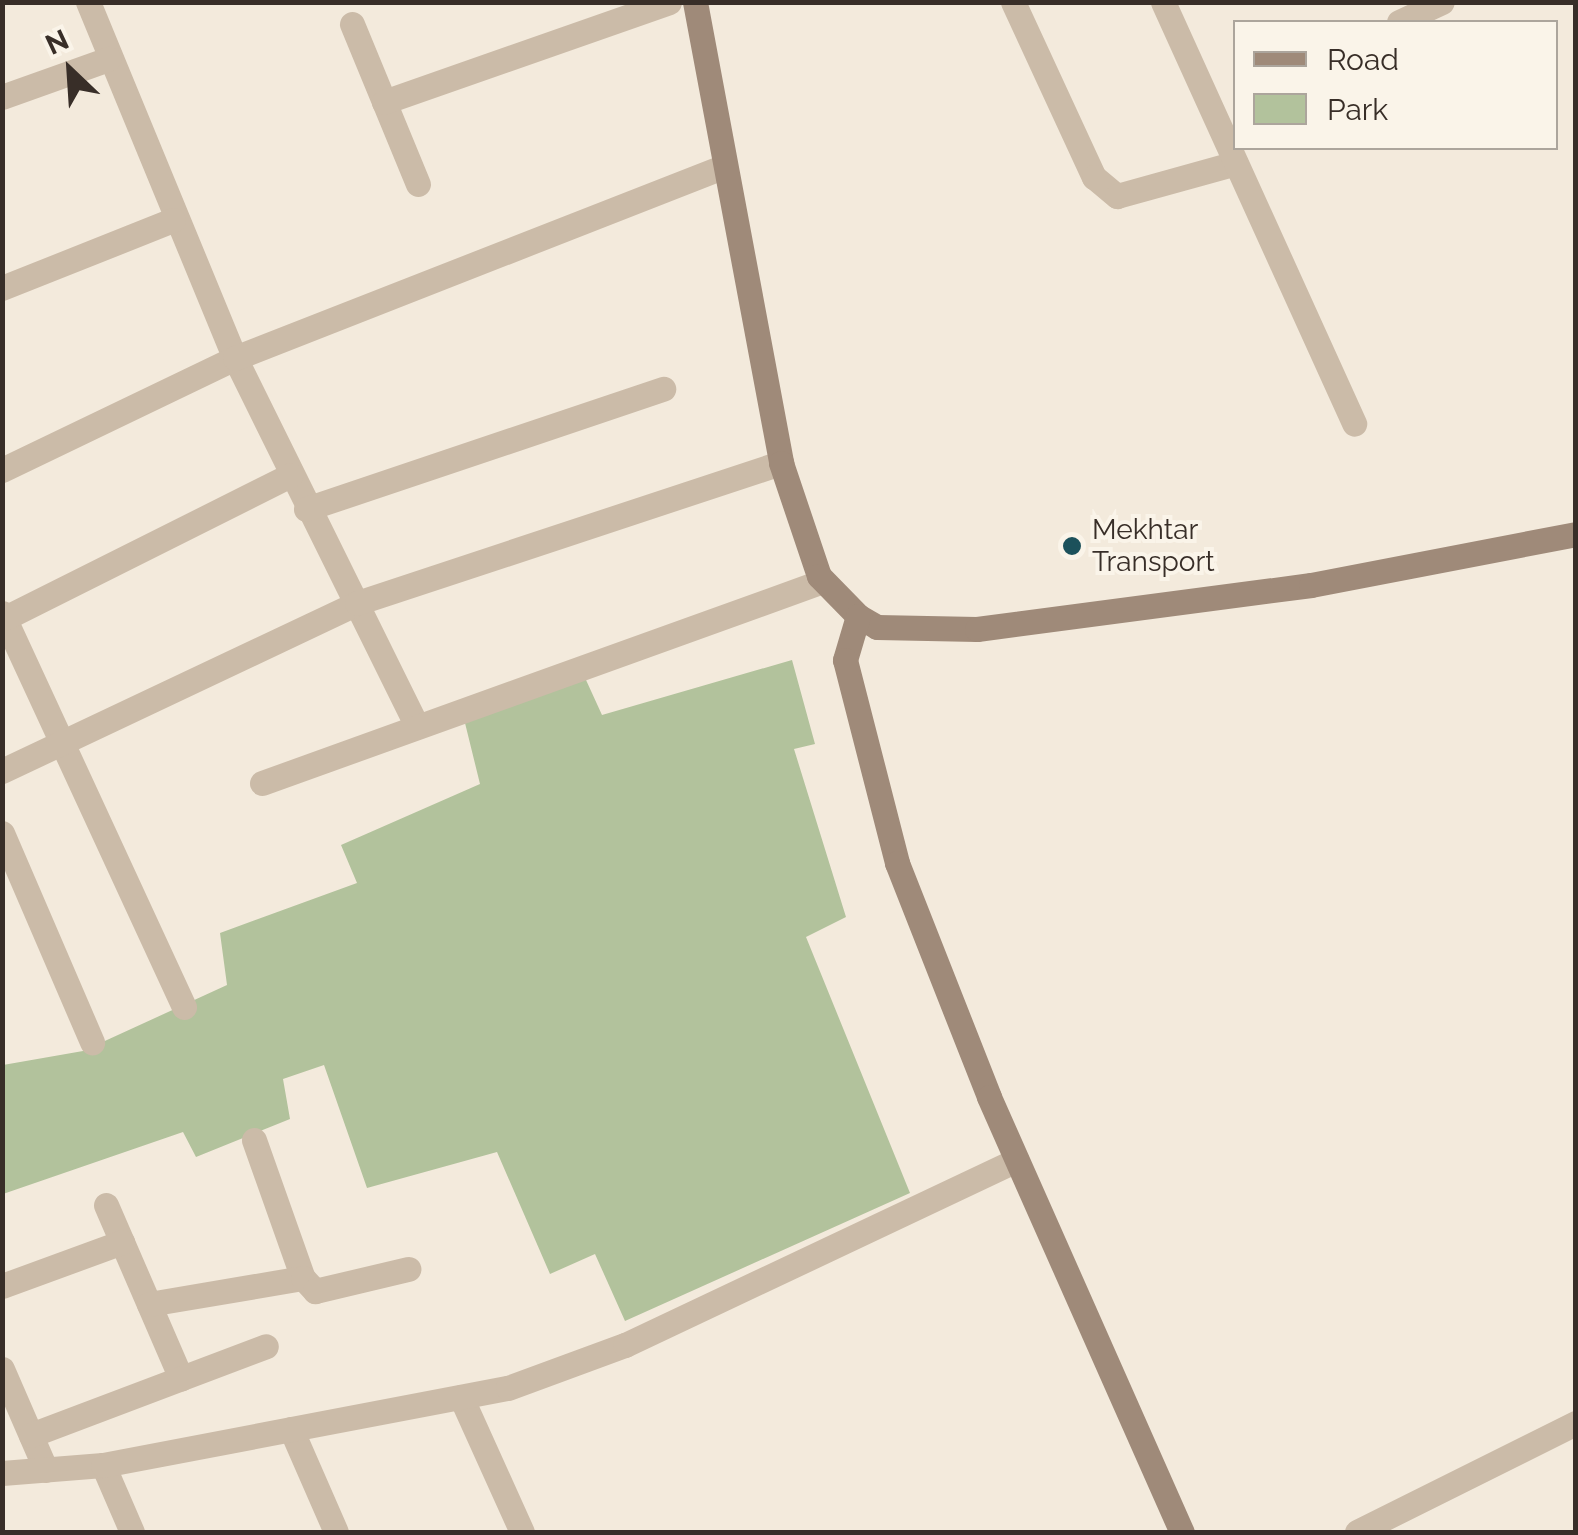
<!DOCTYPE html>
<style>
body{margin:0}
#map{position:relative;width:1578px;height:1535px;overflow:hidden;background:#f3eadc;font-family:Raleway,sans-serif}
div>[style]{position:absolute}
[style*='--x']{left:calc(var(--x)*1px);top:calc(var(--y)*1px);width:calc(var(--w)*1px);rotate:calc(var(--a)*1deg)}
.green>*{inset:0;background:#b2c29c}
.street>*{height:25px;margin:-12.5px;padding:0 12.5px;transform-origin:12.5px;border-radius:12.5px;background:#cbbba8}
.secondary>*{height:25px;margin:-12.5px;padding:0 12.5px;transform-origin:12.5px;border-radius:12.5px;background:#9f8a79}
.dots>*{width:28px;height:28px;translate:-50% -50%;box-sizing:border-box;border:5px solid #faf4e9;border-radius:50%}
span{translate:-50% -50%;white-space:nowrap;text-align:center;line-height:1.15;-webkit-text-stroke:8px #faf4e9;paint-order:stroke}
.poi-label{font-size:28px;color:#382e28}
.left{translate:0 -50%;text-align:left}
.frame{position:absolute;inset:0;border:5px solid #382e28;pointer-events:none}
.legend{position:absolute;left:1233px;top:20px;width:325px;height:130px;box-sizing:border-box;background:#faf4e9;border:2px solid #aca59c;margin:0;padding:12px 18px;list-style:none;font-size:30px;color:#382e28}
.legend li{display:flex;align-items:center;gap:20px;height:50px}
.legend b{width:50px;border:2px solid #aca59c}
.north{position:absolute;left:20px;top:20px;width:100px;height:100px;-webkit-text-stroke:8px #faf4e9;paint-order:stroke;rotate:335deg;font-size:28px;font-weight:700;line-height:40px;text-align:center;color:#382e28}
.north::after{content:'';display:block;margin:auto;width:35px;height:45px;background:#382e28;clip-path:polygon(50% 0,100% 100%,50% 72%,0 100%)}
</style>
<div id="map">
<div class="green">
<div style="clip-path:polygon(792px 660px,815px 744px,794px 749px,846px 917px,806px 937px,910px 1193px,625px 1321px,595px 1254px,550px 1274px,497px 1152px,367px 1188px,324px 1065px,283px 1079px,290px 1119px,196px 1157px,183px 1132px,3px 1194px,3px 1065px,83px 1051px,227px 985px,220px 933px,357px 883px,341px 845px,480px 784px,465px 723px,581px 669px,602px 715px)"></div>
</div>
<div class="street">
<div style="--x:88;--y:2;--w:385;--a:67.6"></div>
<div style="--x:235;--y:358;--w:411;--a:63.7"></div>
<div style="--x:1013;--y:2;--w:193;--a:65.2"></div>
<div style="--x:1094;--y:177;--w:30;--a:40"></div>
<div style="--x:1117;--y:196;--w:123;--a:-15.5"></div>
<div style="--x:1163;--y:2;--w:463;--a:65.6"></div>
<div style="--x:1399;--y:22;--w:47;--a:-24.9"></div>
<div style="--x:352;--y:24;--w:173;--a:67.6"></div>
<div style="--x:2;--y:97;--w:113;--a:-19.7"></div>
<div style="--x:384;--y:102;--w:302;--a:-19.3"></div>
<div style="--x:2;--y:288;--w:184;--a:-21.7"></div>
<div style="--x:2;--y:470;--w:259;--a:-25.7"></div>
<div style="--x:235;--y:358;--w:526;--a:-21.4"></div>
<div style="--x:306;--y:509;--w:377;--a:-18.6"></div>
<div style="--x:2;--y:613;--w:434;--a:65.2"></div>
<div style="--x:5;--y:618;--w:319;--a:-26.6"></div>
<div style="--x:2;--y:771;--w:393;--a:-25.3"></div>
<div style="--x:357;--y:603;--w:447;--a:-18.3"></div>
<div style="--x:262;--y:783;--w:596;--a:-19.8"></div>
<div style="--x:2;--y:833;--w:228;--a:66.7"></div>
<div style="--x:254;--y:1140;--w:146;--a:70.5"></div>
<div style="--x:106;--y:1205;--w:189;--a:66.6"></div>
<div style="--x:2;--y:1286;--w:128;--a:-20.1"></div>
<div style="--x:149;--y:1304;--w:156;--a:-9.6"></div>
<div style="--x:303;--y:1278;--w:18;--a:47"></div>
<div style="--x:315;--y:1291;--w:96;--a:-13.3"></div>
<div style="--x:2;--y:1369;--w:110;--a:66.5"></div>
<div style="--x:461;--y:1397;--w:148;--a:65.7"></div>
<div style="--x:291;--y:1429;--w:112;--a:66.4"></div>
<div style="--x:31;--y:1435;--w:251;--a:-20.7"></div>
<div style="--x:103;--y:1465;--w:73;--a:66.6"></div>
<div style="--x:2;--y:1473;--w:101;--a:-4.5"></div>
<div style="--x:103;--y:1465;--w:412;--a:-10.8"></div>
<div style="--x:508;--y:1388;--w:125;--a:-20.2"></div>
<div style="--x:625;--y:1345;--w:433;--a:-25.3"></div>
<div style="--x:1357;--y:1532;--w:245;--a:-26.5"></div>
</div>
<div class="secondary">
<div style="--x:695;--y:2;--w:469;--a:79.4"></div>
<div style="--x:781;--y:463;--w:119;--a:71.4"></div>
<div style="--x:819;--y:576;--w:56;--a:45.7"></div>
<div style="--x:858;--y:616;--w:22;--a:30"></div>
<div style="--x:877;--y:627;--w:100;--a:1.1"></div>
<div style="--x:977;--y:629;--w:337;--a:-7.5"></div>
<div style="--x:1311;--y:585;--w:270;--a:-10.9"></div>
<div style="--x:858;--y:616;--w:46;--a:106.5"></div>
<div style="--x:845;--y:660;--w:210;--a:75.6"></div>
<div style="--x:897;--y:863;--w:251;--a:68.5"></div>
<div style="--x:989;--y:1097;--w:476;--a:66.1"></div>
</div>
<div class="dots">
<div style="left:1072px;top:546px;background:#1c515b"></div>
</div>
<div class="poi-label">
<span class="left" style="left:1092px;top:546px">Mekhtar<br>Transport</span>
</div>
<div class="frame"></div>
<ul class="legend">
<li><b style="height:12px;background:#9f8a79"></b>Road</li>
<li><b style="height:28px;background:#b2c29c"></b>Park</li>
</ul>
<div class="north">N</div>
</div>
